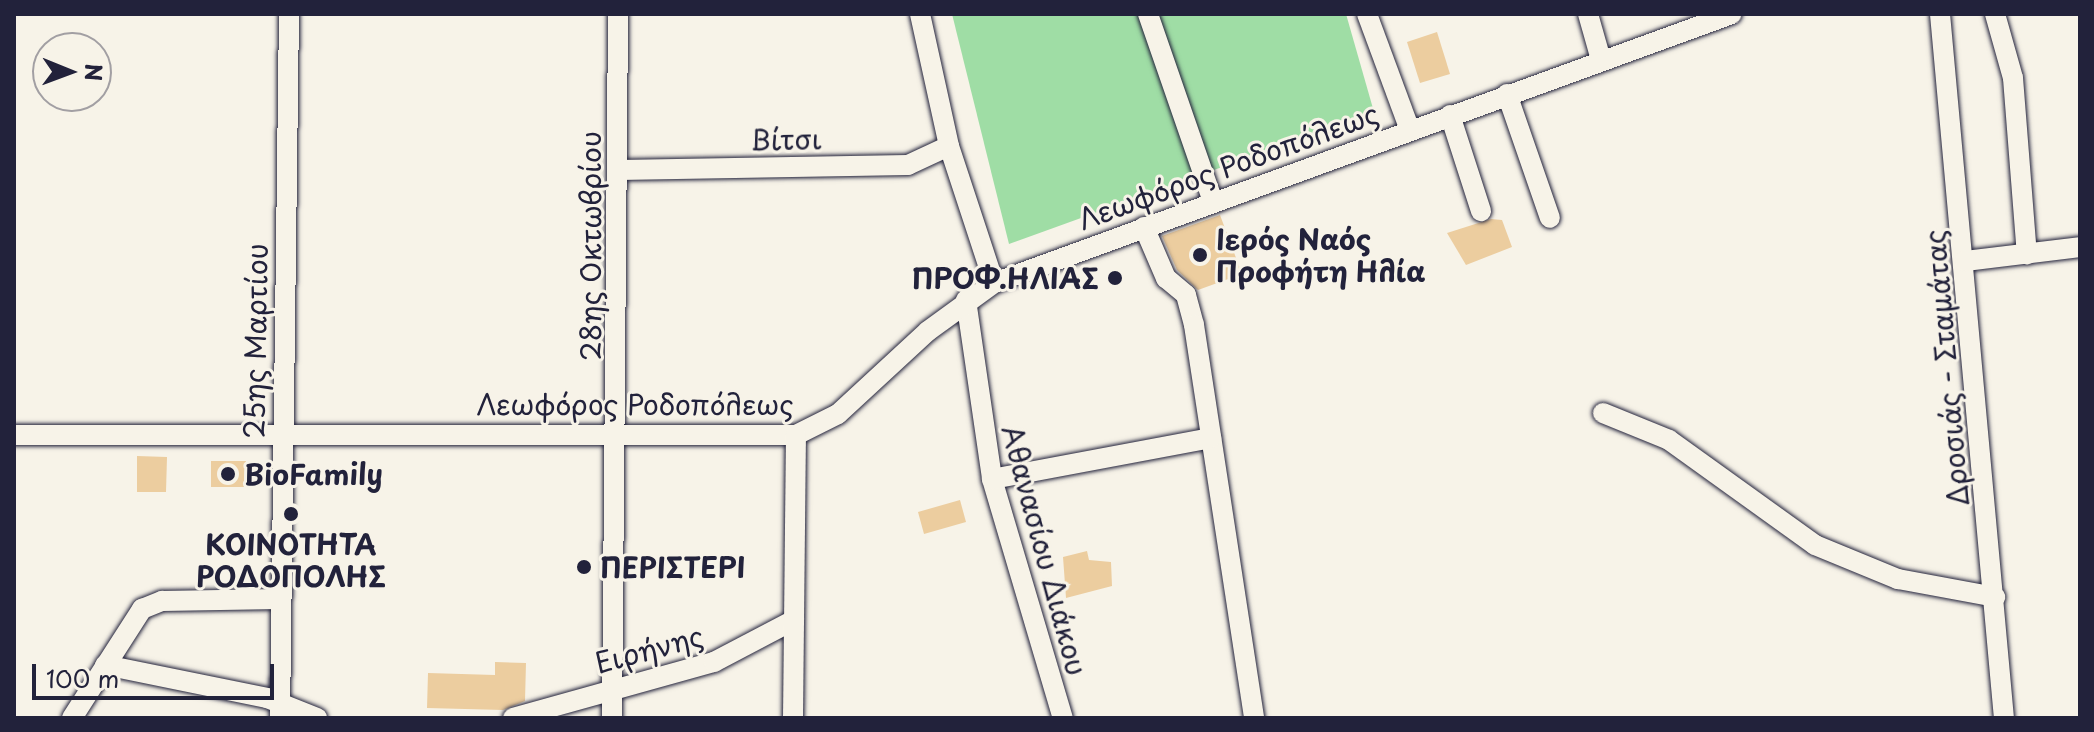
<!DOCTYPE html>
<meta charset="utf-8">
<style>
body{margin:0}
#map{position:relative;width:2094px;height:732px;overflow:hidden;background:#f7f3e8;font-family:"Playpen Sans",sans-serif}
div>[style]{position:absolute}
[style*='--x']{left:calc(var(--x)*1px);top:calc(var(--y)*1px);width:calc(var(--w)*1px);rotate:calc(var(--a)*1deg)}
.green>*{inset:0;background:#9fdda5}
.building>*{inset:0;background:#eccd9f}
.roads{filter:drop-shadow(0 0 2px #22223b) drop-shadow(0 0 2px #22223b)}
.minor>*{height:20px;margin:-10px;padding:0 10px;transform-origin:10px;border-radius:10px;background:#f7f3e8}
.dots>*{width:22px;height:22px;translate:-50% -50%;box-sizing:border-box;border:4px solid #f7f3e8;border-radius:50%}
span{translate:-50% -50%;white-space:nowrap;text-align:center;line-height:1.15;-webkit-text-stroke:6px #f7f3e8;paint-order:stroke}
.street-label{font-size:28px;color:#22223b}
.poi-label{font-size:28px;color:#22223b;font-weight:700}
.left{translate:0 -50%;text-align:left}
.right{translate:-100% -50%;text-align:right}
.frame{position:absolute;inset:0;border:16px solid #22223b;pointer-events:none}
.north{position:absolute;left:32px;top:32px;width:80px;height:80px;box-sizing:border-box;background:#f7f3e8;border:2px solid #a29fa3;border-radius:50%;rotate:91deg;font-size:22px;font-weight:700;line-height:32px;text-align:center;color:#22223b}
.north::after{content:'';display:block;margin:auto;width:28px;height:36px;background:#22223b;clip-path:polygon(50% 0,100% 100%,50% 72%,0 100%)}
.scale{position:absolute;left:32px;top:664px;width:242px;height:36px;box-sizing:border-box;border:4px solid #22223b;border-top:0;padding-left:10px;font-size:24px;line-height:28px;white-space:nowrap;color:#22223b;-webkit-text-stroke:6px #f7f3e8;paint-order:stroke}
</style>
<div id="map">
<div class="green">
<div style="clip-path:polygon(952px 14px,1346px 14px,1374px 112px,1009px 244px)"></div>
</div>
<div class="building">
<div style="clip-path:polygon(1437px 32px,1450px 74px,1420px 83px,1407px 42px)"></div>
<div style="clip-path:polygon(1220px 215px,1242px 274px,1198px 290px,1177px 270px,1162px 236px)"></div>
<div style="clip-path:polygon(1491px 219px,1502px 220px,1512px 247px,1466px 265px,1447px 233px)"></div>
<div style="clip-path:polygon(137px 456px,167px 457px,166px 492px,137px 492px)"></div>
<div style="clip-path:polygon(211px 461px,246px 461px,246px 487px,211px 487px)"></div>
<div style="clip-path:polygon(960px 500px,966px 522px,924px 534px,918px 512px)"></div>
<div style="clip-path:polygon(1087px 551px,1089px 560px,1111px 562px,1112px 586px,1066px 598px,1063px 557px)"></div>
<div style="clip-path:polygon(495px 662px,526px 663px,525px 701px,503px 710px,427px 708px,428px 673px,495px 675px)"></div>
</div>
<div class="roads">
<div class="minor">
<div style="--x:920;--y:14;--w:135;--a:77.6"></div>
<div style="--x:949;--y:146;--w:144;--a:71.8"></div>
<div style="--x:1148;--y:14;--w:199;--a:70.9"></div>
<div style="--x:1367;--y:14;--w:124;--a:69.7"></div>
<div style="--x:1588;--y:14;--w:48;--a:74.2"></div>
<div style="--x:1940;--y:14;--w:707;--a:84.81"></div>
<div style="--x:1995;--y:14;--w:66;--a:74.3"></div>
<div style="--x:2013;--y:78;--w:177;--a:85.5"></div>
<div style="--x:1507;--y:94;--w:131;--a:70.9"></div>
<div style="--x:1450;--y:115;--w:101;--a:72.1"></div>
<div style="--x:619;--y:170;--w:289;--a:-1"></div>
<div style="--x:908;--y:165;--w:45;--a:-24.9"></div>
<div style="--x:1144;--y:227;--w:56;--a:66.7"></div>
<div style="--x:1166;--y:278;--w:26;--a:40"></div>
<div style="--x:1186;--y:295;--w:31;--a:75"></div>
<div style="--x:1194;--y:325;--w:398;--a:81.3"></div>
<div style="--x:1965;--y:261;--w:116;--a:-6.9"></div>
<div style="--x:966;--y:300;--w:181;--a:81.7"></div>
<div style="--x:992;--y:479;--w:249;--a:73.5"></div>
<div style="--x:1603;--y:413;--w:71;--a:22.2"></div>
<div style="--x:1669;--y:440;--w:180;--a:35.7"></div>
<div style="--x:1815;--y:545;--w:90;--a:22.3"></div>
<div style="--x:1898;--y:579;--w:99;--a:10.5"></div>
<div style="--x:14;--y:435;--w:782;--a:0"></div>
<div style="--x:796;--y:435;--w:47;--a:-26.6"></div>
<div style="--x:838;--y:414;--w:122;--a:-42.7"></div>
<div style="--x:928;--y:331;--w:82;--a:-36"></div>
<div style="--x:994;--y:283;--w:785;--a:-20.03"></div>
<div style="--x:992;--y:479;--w:223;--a:-10.6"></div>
<div style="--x:105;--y:665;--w:165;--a:11.5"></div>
<div style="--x:267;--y:698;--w:54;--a:21.8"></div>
<div style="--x:72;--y:718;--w:130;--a:-57.3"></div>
<div style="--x:142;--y:609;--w:22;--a:-22"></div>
<div style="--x:162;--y:601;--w:117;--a:-1"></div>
<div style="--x:280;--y:718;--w:704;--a:-89.27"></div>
<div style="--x:513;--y:718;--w:209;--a:-15.6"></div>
<div style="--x:714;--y:662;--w:90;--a:-27.7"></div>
<div style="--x:612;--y:718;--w:704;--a:-89.51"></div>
<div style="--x:793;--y:718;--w:283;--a:-89.4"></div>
</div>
</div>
<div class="dots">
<div style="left:1200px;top:255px;background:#22223b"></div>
<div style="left:1115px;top:278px;background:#22223b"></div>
<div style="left:228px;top:474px;background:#22223b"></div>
<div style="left:291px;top:514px;background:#22223b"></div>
<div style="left:584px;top:567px;background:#22223b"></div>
</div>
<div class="street-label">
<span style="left:786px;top:139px;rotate:-1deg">Βίτσι</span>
<span style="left:1228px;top:166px;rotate:-20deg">Λεωφόρος Ροδοπόλεως</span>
<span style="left:590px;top:246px;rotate:-90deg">28ης Οκτωβρίου</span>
<span style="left:255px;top:341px;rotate:-89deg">25ης Μαρτίου</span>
<span style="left:1946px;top:368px;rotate:-95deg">Δροσιάς - Σταμάτας</span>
<span style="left:635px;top:404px">Λεωφόρος Ροδοπόλεως</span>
<span style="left:1045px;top:550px;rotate:75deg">Αθανασίου Διάκου</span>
<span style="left:649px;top:649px;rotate:-15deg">Ειρήνης</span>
</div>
<div class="poi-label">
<span class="left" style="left:1216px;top:255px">Ιερός Ναός<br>Προφήτη Ηλία</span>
<span class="right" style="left:1099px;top:278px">ΠΡΟΦ.ΗΛΙΑΣ</span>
<span class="left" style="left:244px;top:474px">BioFamily</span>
<span style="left:291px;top:560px">ΚΟΙΝΟΤΗΤΑ<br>ΡΟΔΟΠΟΛΗΣ</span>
<span class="left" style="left:600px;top:567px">ΠΕΡΙΣΤΕΡΙ</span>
</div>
<div class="frame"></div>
<div class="north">N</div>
<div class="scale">100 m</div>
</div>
